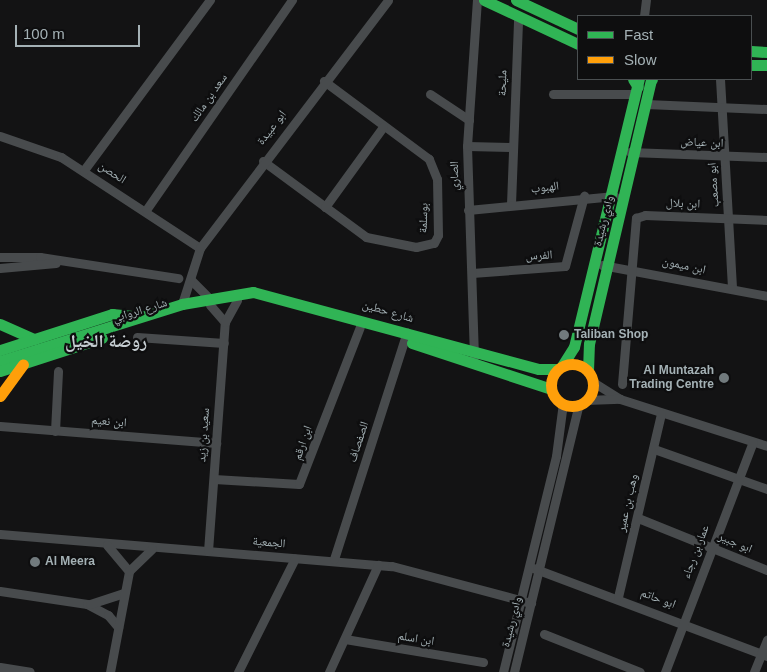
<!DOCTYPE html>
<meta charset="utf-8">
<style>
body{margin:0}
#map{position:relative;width:767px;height:672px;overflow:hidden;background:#131314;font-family:Arial,"Noto Naskh Arabic",sans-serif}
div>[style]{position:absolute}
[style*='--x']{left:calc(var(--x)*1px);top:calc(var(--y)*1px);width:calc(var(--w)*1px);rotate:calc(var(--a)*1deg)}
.street>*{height:9px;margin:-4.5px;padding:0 4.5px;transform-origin:4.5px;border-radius:4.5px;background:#484b4d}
.fast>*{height:11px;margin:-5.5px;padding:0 5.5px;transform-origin:5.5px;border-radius:5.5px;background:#30b455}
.slow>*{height:11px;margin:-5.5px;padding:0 5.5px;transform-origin:5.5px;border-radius:5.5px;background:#ff9f0a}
.slow>.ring{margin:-5.5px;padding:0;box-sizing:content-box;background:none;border:11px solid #ff9f0a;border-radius:50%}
.dots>*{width:14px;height:14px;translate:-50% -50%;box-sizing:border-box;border:2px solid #0e0e0f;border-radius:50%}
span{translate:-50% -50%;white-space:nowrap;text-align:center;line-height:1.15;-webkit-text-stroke:4.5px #0e0e0f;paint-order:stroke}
.street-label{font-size:12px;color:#a4b1b5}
.poi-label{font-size:12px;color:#a4b1b5;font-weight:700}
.left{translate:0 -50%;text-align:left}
.right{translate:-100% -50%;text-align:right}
.district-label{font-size:18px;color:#c5cdd1;font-weight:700}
.legend{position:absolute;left:577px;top:15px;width:175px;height:65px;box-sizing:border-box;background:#0e0e0f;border:1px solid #4a4f51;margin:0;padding:6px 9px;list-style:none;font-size:15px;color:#a4b1b5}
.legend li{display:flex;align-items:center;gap:10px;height:25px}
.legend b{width:25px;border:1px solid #4a4f51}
.scale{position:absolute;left:15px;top:25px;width:125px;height:22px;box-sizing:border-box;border:2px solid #a4b1b5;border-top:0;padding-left:6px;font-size:15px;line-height:18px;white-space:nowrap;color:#a4b1b5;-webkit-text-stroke:4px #0e0e0f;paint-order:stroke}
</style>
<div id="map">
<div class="street">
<div style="--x:644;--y:16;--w:16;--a:-83"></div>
<div style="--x:720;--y:79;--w:210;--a:86.7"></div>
<div style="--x:430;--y:94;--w:47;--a:33.7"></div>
<div style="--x:553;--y:94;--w:83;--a:0"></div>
<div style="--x:646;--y:104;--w:121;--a:2.4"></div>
<div style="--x:0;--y:136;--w:65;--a:19"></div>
<div style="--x:61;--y:157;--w:166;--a:33.2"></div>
<div style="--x:467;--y:146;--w:46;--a:1.2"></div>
<div style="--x:630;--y:152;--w:137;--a:2.1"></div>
<div style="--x:263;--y:161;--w:128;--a:36.4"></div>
<div style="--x:366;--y:237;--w:51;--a:11.3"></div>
<div style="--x:416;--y:247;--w:18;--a:-13"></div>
<div style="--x:434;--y:243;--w:9;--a:-63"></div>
<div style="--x:438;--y:235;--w:56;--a:-91"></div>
<div style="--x:437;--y:179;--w:22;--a:-112"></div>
<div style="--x:429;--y:159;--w:131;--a:-143.4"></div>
<div style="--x:84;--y:170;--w:212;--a:-53.5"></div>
<div style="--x:511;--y:204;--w:185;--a:-87.8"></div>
<div style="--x:325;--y:207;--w:99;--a:-54.1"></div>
<div style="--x:146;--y:210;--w:256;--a:-55.2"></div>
<div style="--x:468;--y:210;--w:147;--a:-5.5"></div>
<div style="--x:0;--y:257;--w:40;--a:0"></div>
<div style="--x:40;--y:257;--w:140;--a:8.7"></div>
<div style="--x:602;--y:265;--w:168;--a:10.6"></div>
<div style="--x:0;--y:268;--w:56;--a:-5.1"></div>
<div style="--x:472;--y:273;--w:93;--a:-4.3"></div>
<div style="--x:565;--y:266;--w:73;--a:-74.8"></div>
<div style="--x:191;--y:280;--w:25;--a:45"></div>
<div style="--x:182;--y:304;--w:59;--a:-72.2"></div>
<div style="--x:200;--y:248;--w:311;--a:-52.8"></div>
<div style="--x:210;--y:305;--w:23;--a:49"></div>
<div style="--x:137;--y:337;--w:87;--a:3.9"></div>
<div style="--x:474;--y:357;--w:211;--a:-91.9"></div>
<div style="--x:467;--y:146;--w:146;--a:-86.1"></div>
<div style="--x:593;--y:382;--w:32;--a:32"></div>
<div style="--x:620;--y:399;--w:154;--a:17.7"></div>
<div style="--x:622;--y:384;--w:167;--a:-85.2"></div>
<div style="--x:636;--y:218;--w:9;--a:-18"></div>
<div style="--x:645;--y:215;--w:122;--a:2.3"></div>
<div style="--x:586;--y:400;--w:34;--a:-2"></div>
<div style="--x:0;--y:426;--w:217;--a:4.5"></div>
<div style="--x:55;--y:431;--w:60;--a:-87.1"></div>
<div style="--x:654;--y:449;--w:120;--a:19.5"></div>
<div style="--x:214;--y:479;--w:85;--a:3.4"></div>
<div style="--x:299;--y:484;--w:168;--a:-68.8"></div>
<div style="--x:638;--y:518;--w:139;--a:22"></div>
<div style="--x:0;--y:534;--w:393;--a:4.7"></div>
<div style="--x:392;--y:566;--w:144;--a:14.9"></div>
<div style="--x:107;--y:545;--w:34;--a:50"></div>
<div style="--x:208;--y:551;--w:230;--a:-85.8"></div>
<div style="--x:225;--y:322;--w:25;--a:-61"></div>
<div style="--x:334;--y:559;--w:238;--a:-72.2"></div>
<div style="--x:533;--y:568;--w:250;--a:20.6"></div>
<div style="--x:0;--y:591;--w:88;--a:8.5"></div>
<div style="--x:87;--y:604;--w:24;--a:28"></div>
<div style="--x:108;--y:615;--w:16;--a:50"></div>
<div style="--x:618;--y:597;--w:188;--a:-76.8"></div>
<div style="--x:90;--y:604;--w:36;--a:-18"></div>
<div style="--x:544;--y:634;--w:103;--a:21.6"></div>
<div style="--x:345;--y:639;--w:140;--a:9.5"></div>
<div style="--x:0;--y:667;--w:30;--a:9"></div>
<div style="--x:110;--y:672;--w:103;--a:-79.3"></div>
<div style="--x:129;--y:571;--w:32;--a:-44"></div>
<div style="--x:238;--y:672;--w:127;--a:-63.4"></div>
<div style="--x:329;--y:672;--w:118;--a:-65.4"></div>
<div style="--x:503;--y:672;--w:222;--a:-76.2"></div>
<div style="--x:556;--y:456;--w:53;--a:-82.5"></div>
<div style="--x:514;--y:672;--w:276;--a:-76.4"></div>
<div style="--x:665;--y:672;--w:246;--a:-69.1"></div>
<div style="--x:754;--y:672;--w:35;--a:-68"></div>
</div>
<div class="fast">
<div style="--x:484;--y:0;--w:104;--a:25.1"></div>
<div style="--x:516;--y:0;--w:68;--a:25.1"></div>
<div style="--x:751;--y:51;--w:16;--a:4"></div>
<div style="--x:751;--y:65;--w:16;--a:0"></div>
<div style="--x:633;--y:79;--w:9;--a:58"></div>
<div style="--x:651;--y:79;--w:1;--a:0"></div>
<div style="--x:0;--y:324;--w:37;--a:24"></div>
<div style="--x:412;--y:343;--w:146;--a:18.3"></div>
<div style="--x:0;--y:350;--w:118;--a:-17.8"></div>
<div style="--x:112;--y:314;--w:20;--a:6"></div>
<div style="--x:0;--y:361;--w:191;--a:-17.4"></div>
<div style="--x:182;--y:304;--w:72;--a:-9.6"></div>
<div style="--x:253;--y:292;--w:296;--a:15.1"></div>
<div style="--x:539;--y:369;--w:18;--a:0"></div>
<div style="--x:562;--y:366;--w:22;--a:-58"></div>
<div style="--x:574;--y:347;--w:276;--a:-76.4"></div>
<div style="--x:0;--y:371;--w:107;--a:-17.9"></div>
<div style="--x:588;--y:371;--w:27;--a:-88"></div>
<div style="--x:589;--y:344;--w:272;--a:-76.8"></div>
</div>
<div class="slow">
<div class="ring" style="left:551px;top:364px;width:31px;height:31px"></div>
<div style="--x:0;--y:396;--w:39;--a:-54"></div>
</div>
<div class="dots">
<div style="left:564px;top:335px;background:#717a7d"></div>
<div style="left:724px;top:378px;background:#717a7d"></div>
<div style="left:35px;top:562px;background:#717a7d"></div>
</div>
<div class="street-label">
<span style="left:503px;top:83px;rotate:-88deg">مليحة</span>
<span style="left:209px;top:98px;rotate:-55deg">سعد بن مالك</span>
<span style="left:272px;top:128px;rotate:-52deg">ابو عبيدة</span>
<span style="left:702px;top:143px;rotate:2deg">ابن عياض</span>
<span style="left:112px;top:173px;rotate:33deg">الحصن</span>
<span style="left:455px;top:176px;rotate:-91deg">الصاري</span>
<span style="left:714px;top:185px;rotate:-94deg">ابو مصعب</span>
<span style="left:545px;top:188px;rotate:-7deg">الهبوب</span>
<span style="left:683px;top:204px;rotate:2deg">ابن بلال</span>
<span style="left:424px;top:218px;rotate:-88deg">بوسلمة</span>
<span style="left:604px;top:221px;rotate:-76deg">وادي رشيدة</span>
<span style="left:539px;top:256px;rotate:-3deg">الفرس</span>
<span style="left:684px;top:266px;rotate:12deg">ابن ميمون</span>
<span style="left:140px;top:311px;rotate:-17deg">شارع الروابي</span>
<span style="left:388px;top:312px;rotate:16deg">شارع حطين</span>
<span style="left:109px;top:422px;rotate:4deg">ابن نعيم</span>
<span style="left:204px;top:435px;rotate:-86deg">سعيد بن زيد</span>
<span style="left:359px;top:442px;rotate:-72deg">الصفصاف</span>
<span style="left:303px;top:443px;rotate:-71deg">ابن ارقم</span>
<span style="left:628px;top:503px;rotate:-77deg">وهب بن عمير</span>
<span style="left:269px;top:543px;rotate:5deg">الجمعية</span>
<span style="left:735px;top:543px;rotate:23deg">ابو جبير</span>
<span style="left:696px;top:552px;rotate:-69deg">عمار بن رجاء</span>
<span style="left:658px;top:599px;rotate:21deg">ابو حاتم</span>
<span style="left:512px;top:622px;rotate:-76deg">وادي رشيدة</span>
<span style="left:416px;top:639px;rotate:9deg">ابن اسلم</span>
</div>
<div class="poi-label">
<span class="left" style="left:574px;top:335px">Taliban Shop</span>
<span class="right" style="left:714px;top:378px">Al Muntazah<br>Trading Centre</span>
<span class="left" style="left:45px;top:562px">Al Meera</span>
</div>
<div class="district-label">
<span style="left:106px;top:341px">روضة الخيل</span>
</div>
<ul class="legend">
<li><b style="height:6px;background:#30b455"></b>Fast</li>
<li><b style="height:6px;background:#ff9f0a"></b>Slow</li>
</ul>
<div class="scale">100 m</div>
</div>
